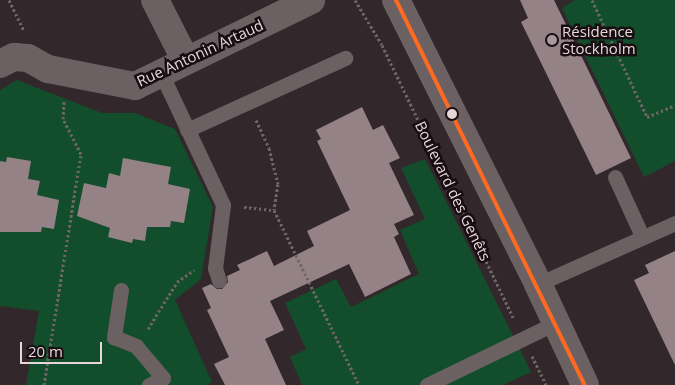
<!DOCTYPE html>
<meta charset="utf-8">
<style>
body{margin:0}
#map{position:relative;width:675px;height:385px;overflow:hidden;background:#32272a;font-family:"Open Sans",sans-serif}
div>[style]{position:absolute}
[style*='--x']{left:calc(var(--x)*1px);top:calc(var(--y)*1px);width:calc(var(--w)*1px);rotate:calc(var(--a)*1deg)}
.green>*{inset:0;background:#134e2c}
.building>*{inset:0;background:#948286}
.path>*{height:3px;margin-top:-1.5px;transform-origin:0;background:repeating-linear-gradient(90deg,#6e6567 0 2.5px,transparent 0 5px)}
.service>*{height:15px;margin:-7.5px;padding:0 7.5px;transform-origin:7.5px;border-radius:7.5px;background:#6b6163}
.minor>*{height:28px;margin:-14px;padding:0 14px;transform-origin:14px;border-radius:14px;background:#6b6163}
.tertiary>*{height:28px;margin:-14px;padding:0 14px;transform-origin:14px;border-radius:14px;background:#6b6163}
.bus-1>*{height:4px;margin:-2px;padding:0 2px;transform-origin:2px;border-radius:2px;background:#ff6a20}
.dots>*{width:14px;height:14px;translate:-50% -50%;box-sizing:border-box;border:2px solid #180e11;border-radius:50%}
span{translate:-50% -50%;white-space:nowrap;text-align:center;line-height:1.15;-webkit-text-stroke:5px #180e11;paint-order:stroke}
.poi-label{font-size:15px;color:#e6d7da}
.left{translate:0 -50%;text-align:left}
.street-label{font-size:15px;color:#e6d7da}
.scale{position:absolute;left:20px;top:342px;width:82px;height:22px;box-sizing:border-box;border:2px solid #e6d7da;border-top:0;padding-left:6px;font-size:15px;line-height:18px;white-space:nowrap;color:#e6d7da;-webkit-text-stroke:4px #180e11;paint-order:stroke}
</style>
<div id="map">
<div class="green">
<div style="clip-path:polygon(575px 0,675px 0,675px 161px,644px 177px,562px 8px)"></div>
<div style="clip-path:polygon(17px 80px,102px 113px,135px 113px,175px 129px,213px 207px,201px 279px,175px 300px,212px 382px,208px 385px,26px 385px,39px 311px,0 306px,0 90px)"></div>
<div style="clip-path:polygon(425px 159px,531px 372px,503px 385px,302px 385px,290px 357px,306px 349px,285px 303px,336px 279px,351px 307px,419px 274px,400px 230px,425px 219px,401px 168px)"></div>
</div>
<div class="building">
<div style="clip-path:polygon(520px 0,554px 0,631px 158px,596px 175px,521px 22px,528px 18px)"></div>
<div style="clip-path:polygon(362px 107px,373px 130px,383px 125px,400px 158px,389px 163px,414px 215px,394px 224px,399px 234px,394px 237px,411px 274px,365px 297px,349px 264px,270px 301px,284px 330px,265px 339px,286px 385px,225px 385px,214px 364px,229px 357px,207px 310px,211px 308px,202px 288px,211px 284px,217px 289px,222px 289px,228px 282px,227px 276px,240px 270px,237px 265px,267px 251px,274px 266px,314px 246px,307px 231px,350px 210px,317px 141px,321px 139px,316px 130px)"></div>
<div style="clip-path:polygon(7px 157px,31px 161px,28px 179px,40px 181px,37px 195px,59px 200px,54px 229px,42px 227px,41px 232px,0 232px,0 161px,6px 162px)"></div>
<div style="clip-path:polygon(123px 158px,171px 167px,168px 184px,190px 189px,184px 223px,171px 221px,170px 227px,147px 227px,145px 241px,133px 239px,132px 243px,108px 237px,110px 228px,77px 216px,84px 183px,106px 188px,109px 173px,120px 176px)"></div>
<div style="clip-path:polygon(675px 251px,675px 365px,634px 280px,649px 273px,645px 265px)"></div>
</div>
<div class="path">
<div style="--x:9;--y:0;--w:34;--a:64"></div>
<div style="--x:355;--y:0;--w:52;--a:59"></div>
<div style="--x:382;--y:45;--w:304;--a:64.3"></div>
<div style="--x:592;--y:0;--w:129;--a:64.8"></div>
<div style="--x:647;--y:117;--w:30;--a:-23"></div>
<div style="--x:256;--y:120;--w:31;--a:65"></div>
<div style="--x:269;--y:148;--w:37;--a:76"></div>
<div style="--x:278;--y:184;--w:26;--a:99"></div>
<div style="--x:244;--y:207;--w:30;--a:6"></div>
<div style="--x:274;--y:210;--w:195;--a:64.1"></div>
<div style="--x:148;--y:329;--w:55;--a:-58.3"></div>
<div style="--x:177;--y:282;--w:21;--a:-35"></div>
<div style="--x:532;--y:356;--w:32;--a:64"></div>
<div style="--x:44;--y:385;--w:234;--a:-80.9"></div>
<div style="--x:81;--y:154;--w:39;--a:-117"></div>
<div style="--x:63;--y:119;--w:18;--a:-87"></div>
</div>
<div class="service">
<div style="--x:161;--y:73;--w:146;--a:64.8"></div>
<div style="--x:223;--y:205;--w:64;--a:97.2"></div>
<div style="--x:215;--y:268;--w:13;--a:72"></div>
<div style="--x:187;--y:130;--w:174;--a:-24.5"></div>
<div style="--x:615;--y:177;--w:65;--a:65.4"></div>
<div style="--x:538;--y:284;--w:150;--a:-24"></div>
<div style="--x:121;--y:290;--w:48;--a:98.5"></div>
<div style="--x:114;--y:337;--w:24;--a:22"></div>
<div style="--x:136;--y:346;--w:42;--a:49.8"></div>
<div style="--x:163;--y:378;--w:16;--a:153"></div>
<div style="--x:427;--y:385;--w:142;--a:-25.8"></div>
</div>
<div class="minor">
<div style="--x:155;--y:0;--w:68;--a:63.1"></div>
<div style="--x:0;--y:64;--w:16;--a:-27"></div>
<div style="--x:14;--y:57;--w:14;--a:4"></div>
<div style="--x:28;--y:58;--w:23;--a:29"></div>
<div style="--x:48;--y:69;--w:89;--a:11.1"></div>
<div style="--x:135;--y:86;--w:196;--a:-26"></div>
</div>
<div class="tertiary">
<div style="--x:396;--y:0;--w:318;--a:63.4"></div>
<div style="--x:538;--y:284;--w:111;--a:65"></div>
</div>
<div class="bus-1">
<div style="--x:396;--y:0;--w:429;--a:63.9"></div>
</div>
<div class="dots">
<div style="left:552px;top:40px;background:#a7999c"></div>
<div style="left:452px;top:114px;background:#e6d7da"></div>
</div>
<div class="poi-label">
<span class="left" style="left:562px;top:40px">Résidence<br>Stockholm</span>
</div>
<div class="street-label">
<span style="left:200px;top:53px;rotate:-25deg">Rue Antonin Artaud</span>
<span style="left:453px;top:191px;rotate:64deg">Boulevard des Genêts</span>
</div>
<div class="scale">20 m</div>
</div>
